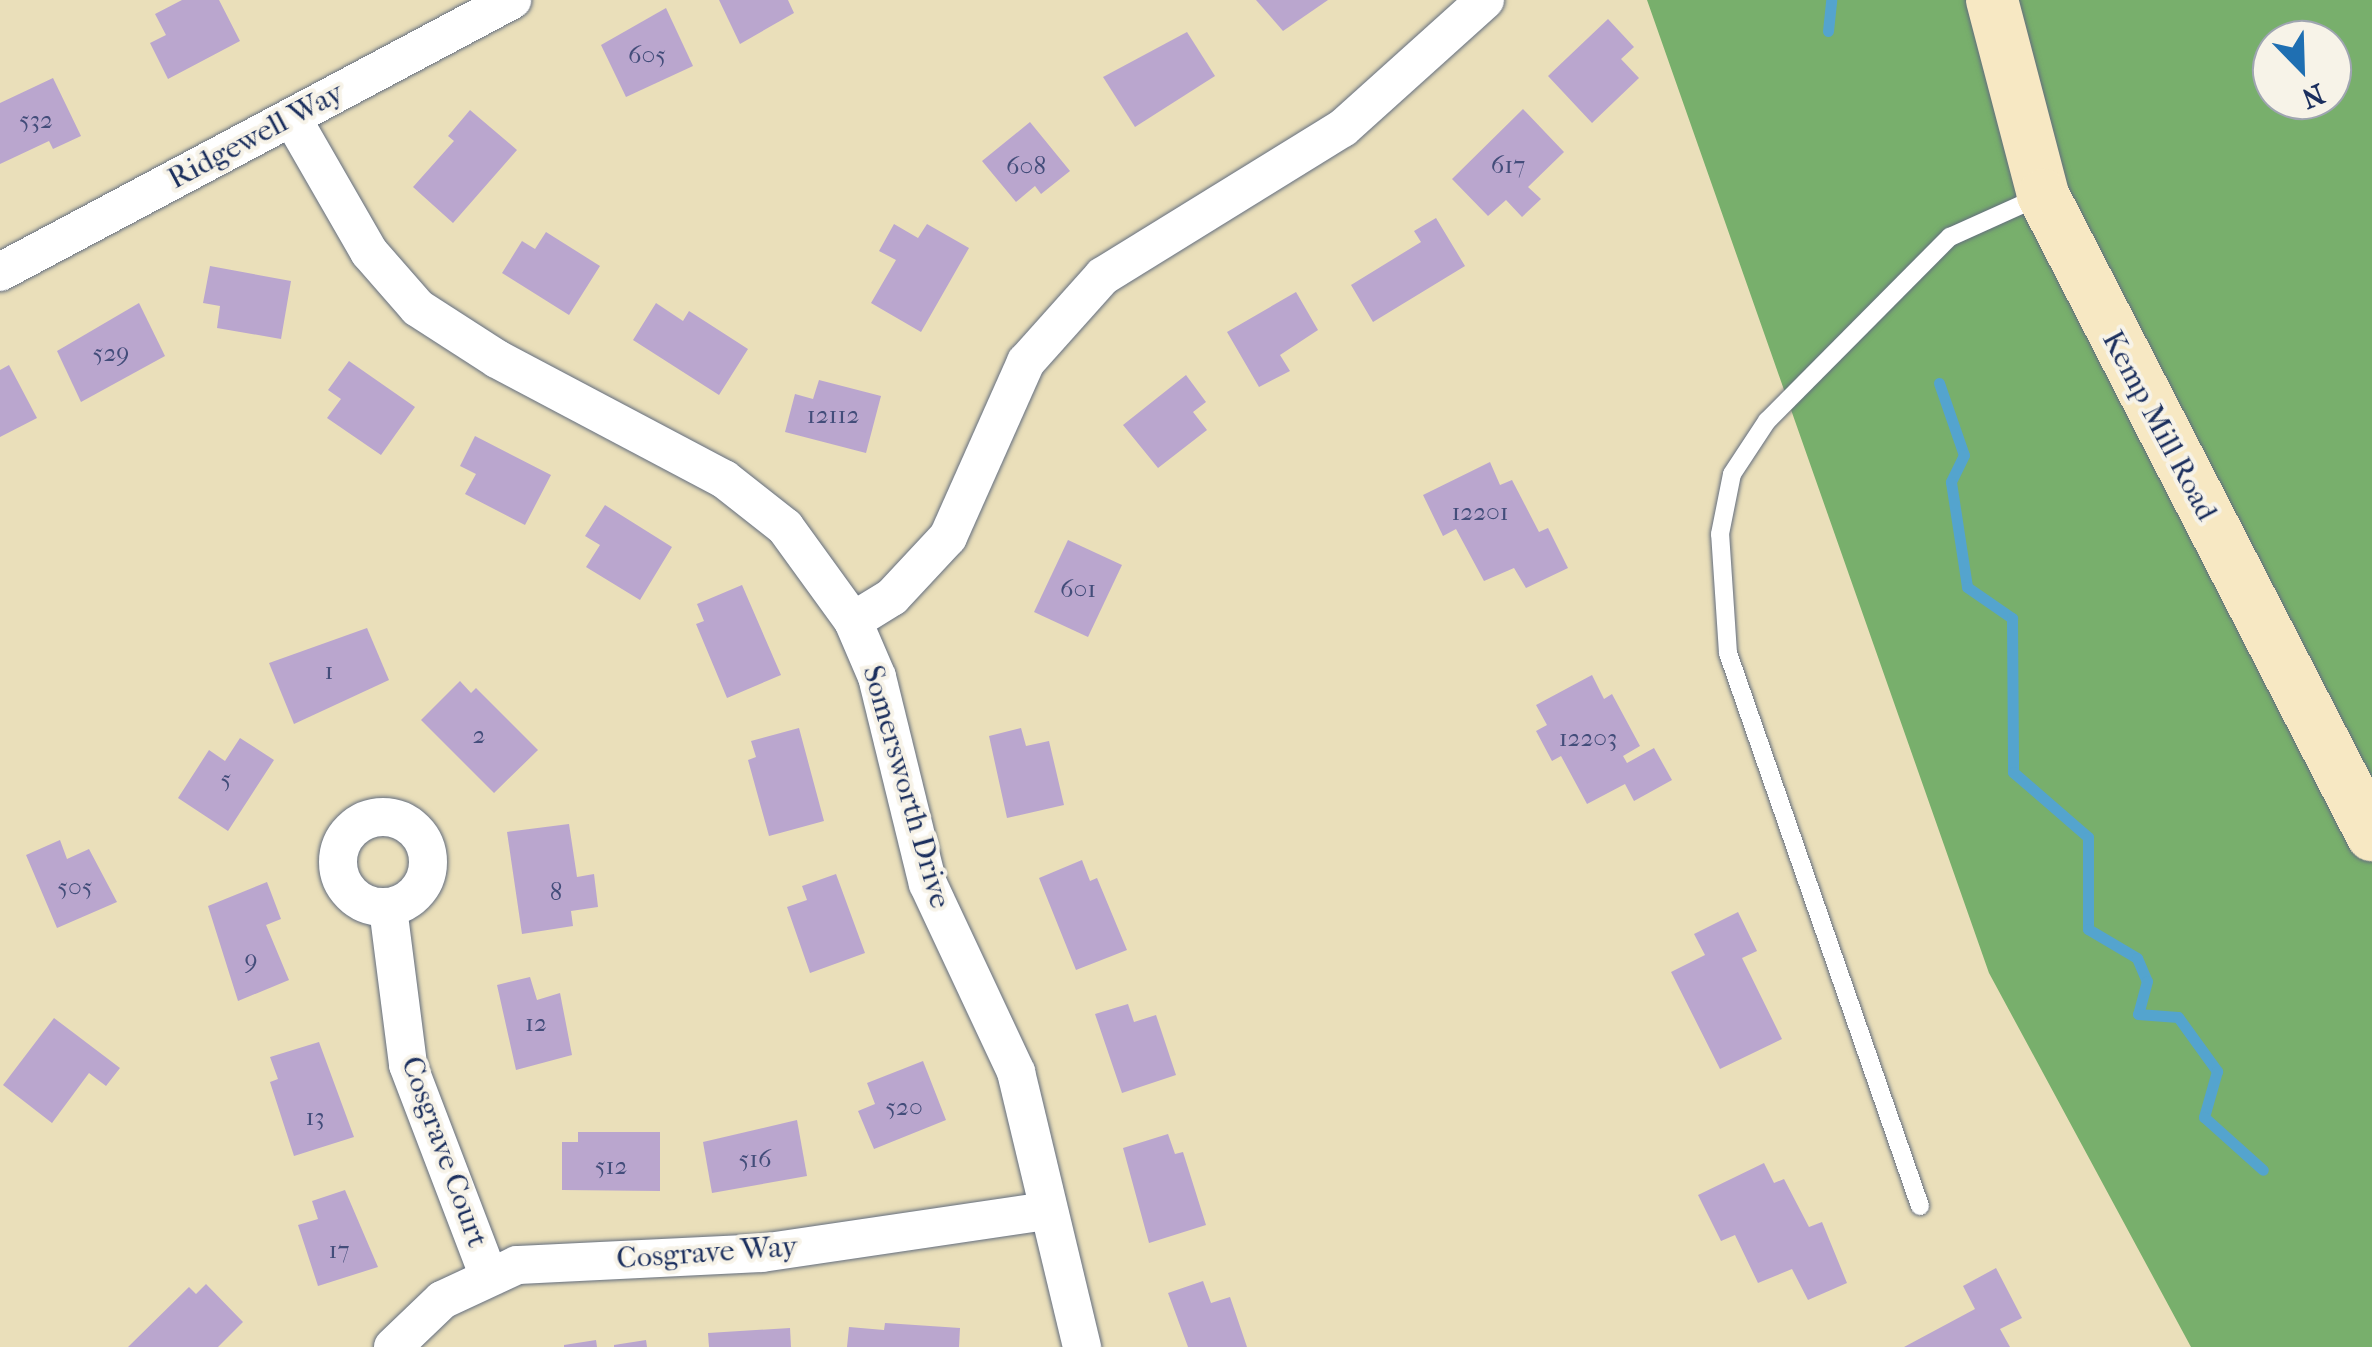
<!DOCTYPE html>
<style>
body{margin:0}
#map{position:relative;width:2372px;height:1347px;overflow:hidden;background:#eadfba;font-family:"IM FELL French Canon",serif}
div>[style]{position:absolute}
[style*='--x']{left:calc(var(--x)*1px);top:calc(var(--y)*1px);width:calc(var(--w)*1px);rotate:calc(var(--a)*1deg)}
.forest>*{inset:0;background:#78af6c}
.stream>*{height:11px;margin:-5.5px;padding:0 5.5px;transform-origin:5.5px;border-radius:5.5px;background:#54a4ce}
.building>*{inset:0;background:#baa6ce}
.roads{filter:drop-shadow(0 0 2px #636d7e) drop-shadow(0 0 2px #636d7e)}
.lane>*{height:18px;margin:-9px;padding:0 9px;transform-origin:9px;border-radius:9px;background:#fff}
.street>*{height:38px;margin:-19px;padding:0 19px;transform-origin:19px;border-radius:19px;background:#fff}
.street>.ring{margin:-19px;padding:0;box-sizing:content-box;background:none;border:38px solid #fff;border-radius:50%}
.secondary>*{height:52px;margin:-26px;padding:0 26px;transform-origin:26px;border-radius:26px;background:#f7e8c3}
span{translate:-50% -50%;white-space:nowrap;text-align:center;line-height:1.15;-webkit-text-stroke:8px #f7f3e8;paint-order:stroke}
.number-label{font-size:25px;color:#434d7a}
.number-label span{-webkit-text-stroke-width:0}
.street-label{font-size:30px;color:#1b2f5e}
.north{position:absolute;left:2252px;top:20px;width:100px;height:100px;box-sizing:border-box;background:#f7f3e8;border:2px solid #9fa5b1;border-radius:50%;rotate:157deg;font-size:28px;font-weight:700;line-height:40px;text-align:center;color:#1b2f5e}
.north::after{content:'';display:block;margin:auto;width:35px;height:45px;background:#1f6fb2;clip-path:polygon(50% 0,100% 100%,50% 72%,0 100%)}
</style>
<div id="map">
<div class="forest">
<div style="clip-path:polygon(evenodd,1647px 0,2372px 0,2372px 1347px,2191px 1347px,1989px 973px,1647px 0,2272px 40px,2332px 40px,2332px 100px,2272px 100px,2272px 40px)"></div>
</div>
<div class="stream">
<div style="--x:1828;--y:31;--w:31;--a:-84"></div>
<div style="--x:1939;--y:383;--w:76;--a:70.9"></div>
<div style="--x:1964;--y:455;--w:30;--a:116"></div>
<div style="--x:1951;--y:482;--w:106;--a:81.3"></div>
<div style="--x:1967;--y:587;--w:55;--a:34.6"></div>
<div style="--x:2012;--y:618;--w:154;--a:89.6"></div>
<div style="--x:2013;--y:772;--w:99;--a:40.9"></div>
<div style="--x:2088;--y:837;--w:92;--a:90"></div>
<div style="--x:2088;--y:929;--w:57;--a:30.6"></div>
<div style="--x:2137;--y:958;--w:25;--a:67"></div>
<div style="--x:2147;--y:981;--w:34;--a:105"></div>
<div style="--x:2138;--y:1014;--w:40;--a:4.3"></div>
<div style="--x:2178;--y:1017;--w:67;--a:54.2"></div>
<div style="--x:2217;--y:1071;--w:48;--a:105.8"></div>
<div style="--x:2204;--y:1117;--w:79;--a:41.9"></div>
</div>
<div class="building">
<div style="clip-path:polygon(182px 0,219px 0,240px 41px,168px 79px,150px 43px,166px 35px,155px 14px)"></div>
<div style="clip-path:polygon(719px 0,788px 0,794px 13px,740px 44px)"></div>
<div style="clip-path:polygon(1256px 0,1328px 0,1283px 31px)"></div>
<div style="clip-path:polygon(666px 8px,693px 66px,626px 97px,601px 45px)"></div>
<div style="clip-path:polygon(1608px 19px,1634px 47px,1621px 59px,1639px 78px,1592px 123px,1548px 76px)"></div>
<div style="clip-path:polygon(1187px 32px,1215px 76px,1135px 127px,1103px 77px)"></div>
<div style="clip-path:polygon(53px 78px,81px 136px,53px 149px,49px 141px,0 164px,0 103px)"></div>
<div style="clip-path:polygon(1523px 109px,1564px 152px,1528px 187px,1541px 199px,1522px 217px,1506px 200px,1488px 216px,1452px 179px)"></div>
<div style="clip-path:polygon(470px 110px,517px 150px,453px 223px,413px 187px,454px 141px,448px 136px)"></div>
<div style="clip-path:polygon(1030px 122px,1070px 171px,1041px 194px,1035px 186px,1016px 202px,982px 161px)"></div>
<div style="clip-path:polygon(1436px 218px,1465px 266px,1373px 322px,1351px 285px,1421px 242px,1414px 231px)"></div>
<div style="clip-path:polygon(894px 224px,918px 238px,927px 224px,969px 248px,921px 332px,871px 303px,896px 260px,879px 251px)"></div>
<div style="clip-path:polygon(546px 232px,600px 266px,569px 315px,502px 273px,522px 241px,535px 249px)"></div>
<div style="clip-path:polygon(210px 266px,291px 281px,281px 339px,217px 328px,220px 306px,203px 303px)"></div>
<div style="clip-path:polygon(1296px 292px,1318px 330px,1280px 355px,1290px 371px,1259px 387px,1227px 332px)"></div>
<div style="clip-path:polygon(139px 303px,165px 356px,81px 402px,57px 351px)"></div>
<div style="clip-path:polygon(656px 303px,683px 321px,689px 311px,748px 349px,719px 395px,633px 340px)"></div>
<div style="clip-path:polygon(349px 361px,415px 407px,381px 455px,327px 418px,341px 399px,328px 390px)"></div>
<div style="clip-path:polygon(9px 365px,37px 418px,0 437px,0 370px)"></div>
<div style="clip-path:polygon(1186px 375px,1206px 402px,1193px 412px,1207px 430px,1158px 468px,1123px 425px)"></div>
<div style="clip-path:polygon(819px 380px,881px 396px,866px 453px,785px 432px,795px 394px,813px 399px)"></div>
<div style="clip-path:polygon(475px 436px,551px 475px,525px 525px,465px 494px,476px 474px,460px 466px)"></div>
<div style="clip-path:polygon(1490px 462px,1500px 485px,1512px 480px,1539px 532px,1548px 528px,1568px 568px,1526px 588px,1514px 568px,1484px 581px,1456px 529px,1443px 536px,1423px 495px)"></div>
<div style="clip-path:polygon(605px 505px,672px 547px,640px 600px,586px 567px,600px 545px,585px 536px)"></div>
<div style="clip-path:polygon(1068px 540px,1122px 565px,1088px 637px,1034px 612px)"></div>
<div style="clip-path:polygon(742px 585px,781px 675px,727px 698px,696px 624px,704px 621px,697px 604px)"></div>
<div style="clip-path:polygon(367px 628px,389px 680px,294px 724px,269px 663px)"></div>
<div style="clip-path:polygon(1592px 675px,1604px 699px,1612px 694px,1640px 746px,1623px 756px,1627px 763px,1654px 748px,1672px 780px,1634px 801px,1625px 784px,1587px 804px,1561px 756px,1552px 761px,1536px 731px,1547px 725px,1536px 705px)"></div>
<div style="clip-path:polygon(460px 681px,471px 693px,476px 688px,538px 750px,494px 793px,421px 720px)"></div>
<div style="clip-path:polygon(799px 728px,824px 821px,769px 836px,748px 760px,756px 757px,751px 741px)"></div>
<div style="clip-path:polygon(1021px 728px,1026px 746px,1049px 741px,1064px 805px,1007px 818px,989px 736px)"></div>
<div style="clip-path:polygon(240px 738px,274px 760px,228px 831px,178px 798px,209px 750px,225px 761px)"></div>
<div style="clip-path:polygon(569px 824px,577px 877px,594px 874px,598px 907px,571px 911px,573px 926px,522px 934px,507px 832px)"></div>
<div style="clip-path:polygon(60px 840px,67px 859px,89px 849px,117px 902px,57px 928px,26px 855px)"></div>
<div style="clip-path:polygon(1082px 860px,1090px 881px,1097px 878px,1127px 950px,1076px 970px,1039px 878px)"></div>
<div style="clip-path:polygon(836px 874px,865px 953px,810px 973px,787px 907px,807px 900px,802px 886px)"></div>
<div style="clip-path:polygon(267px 882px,281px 919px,266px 925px,289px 980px,238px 1001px,208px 906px)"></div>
<div style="clip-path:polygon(1738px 912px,1757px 951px,1742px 958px,1782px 1039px,1720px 1069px,1671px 972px,1705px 955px,1694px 934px)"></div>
<div style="clip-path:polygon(530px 977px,537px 1000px,560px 993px,572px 1055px,516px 1070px,497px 985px)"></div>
<div style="clip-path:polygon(1128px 1004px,1134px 1022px,1156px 1015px,1176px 1075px,1122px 1093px,1095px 1014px)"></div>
<div style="clip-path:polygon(54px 1018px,120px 1068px,106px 1086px,89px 1073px,52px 1123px,3px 1085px)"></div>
<div style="clip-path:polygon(319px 1042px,354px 1137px,294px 1156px,270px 1082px,278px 1079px,270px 1057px)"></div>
<div style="clip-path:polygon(923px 1061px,946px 1120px,874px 1149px,858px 1111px,875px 1104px,867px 1083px)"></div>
<div style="clip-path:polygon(797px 1120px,807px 1176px,712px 1193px,703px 1142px)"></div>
<div style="clip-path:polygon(578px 1132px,660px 1132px,660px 1191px,562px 1190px,562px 1142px,578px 1142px)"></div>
<div style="clip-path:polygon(1168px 1134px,1175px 1154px,1183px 1152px,1206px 1225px,1149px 1243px,1123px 1148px)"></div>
<div style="clip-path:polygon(1764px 1163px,1774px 1183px,1784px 1179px,1809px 1227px,1822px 1222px,1847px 1283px,1808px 1300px,1792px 1269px,1758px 1283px,1735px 1235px,1721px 1241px,1698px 1195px)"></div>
<div style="clip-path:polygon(345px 1190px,378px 1267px,318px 1286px,298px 1225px,318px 1219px,312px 1201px)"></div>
<div style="clip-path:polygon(1996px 1268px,2022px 1318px,2000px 1329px,2010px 1347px,1904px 1347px,1975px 1309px,1963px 1286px)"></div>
<div style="clip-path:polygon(1203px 1281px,1211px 1303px,1230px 1297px,1247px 1347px,1188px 1347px,1168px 1293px)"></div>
<div style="clip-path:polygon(206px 1284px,243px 1322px,218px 1347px,128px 1347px,189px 1287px,196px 1294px)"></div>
<div style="clip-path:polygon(885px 1323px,960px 1328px,959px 1347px,847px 1347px,849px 1327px,884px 1330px)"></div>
<div style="clip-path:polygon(790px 1328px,791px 1347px,709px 1347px,708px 1333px)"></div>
<div style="clip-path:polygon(596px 1340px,597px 1347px,564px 1347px,564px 1345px)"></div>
<div style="clip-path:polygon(646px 1340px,647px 1347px,614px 1347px,614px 1345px)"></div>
</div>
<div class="roads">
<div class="lane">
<div style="--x:1920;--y:1206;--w:585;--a:-109.15"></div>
<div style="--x:1728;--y:653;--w:119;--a:-93.8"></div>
<div style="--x:1720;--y:534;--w:61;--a:-78.7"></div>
<div style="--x:1732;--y:474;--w:64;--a:-56.6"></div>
<div style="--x:1767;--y:421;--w:260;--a:-45.2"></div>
<div style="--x:1950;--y:237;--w:100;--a:-24.3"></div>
</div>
<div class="street">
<div style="--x:292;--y:118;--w:155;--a:60.1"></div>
<div style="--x:369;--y:252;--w:74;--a:48.8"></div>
<div style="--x:418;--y:308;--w:94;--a:32.8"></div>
<div style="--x:497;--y:359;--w:257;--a:27.9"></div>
<div style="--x:724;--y:479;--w:78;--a:38.2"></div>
<div style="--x:785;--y:527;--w:116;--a:54.1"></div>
<div style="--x:853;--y:621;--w:61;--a:66.8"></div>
<div style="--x:877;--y:677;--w:213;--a:76.2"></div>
<div style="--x:928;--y:884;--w:208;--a:64.9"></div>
<div style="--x:1016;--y:1072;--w:283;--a:76.5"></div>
<div style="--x:0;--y:272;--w:580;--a:-27.98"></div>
<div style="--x:853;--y:621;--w:46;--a:-31.6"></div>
<div style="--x:892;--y:597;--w:82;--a:-47"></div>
<div style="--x:948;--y:537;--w:192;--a:-66"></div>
<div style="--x:1026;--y:362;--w:115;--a:-48.2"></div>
<div style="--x:1103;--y:276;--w:282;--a:-31.7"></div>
<div style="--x:1343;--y:128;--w:191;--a:-42"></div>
<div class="ring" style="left:338px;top:817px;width:52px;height:52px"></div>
<div style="--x:388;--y:908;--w:158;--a:82.7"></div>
<div style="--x:408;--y:1065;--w:227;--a:69.1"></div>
<div style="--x:393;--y:1347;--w:68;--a:-43.8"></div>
<div style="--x:442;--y:1300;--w:83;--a:-25"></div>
<div style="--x:517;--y:1265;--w:245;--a:-2.8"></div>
<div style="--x:762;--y:1253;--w:287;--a:-8.4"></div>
</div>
<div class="secondary">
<div style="--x:1992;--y:0;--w:202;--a:75.3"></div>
<div style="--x:2043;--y:195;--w:720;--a:62.79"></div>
</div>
</div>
<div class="number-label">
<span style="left:647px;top:55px">605</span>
<span style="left:36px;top:120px">532</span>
<span style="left:1508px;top:165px">617</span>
<span style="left:1026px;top:166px">608</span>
<span style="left:111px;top:353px">529</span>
<span style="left:833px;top:415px">12112</span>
<span style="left:1480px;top:512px">12201</span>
<span style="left:1078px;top:589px">601</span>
<span style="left:329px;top:671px">1</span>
<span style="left:479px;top:735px">2</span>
<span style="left:1588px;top:738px">12203</span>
<span style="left:226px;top:779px">5</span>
<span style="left:75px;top:887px">505</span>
<span style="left:556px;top:892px">8</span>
<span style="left:251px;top:960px">9</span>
<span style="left:536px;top:1023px">12</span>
<span style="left:904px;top:1107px">520</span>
<span style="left:315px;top:1117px">13</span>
<span style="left:755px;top:1159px">516</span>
<span style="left:611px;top:1166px">512</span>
<span style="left:339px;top:1250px">17</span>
</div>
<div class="street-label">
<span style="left:256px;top:136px;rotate:-28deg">Ridgewell Way</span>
<span style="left:2159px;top:426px;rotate:62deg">Kemp Mill Road</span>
<span style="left:906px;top:787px;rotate:74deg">Somersworth Drive</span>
<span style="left:444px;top:1152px;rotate:70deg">Cosgrave Court</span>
<span style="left:707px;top:1253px;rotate:-4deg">Cosgrave Way</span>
</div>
<div class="north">N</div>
</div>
